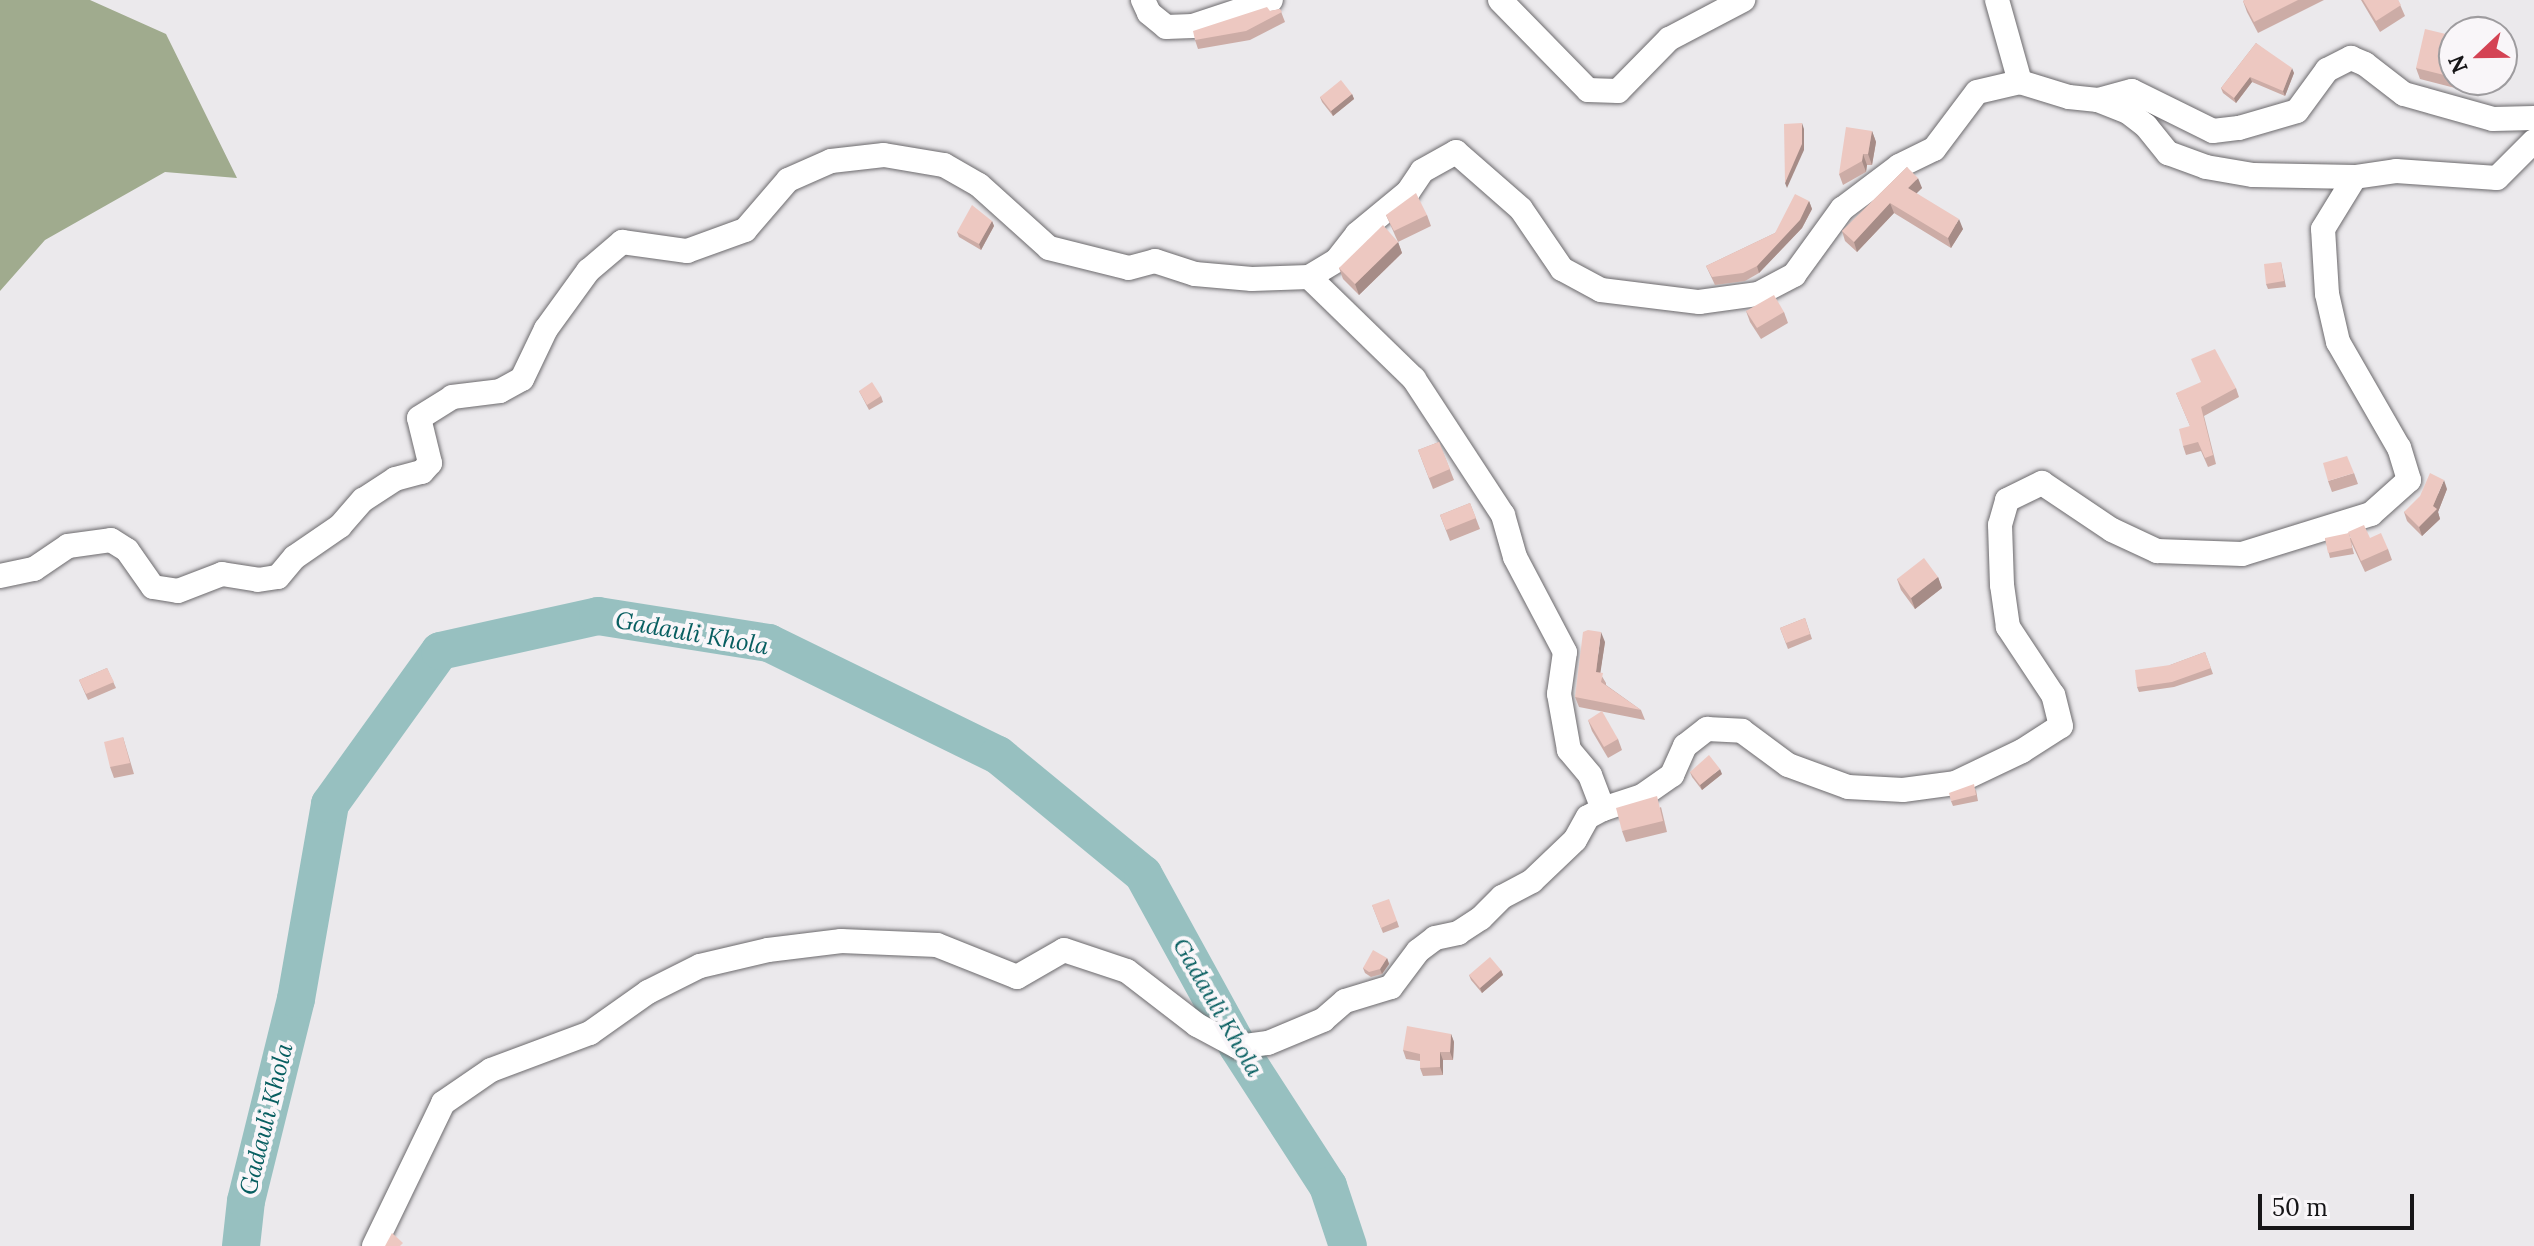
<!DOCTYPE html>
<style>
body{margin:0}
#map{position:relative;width:2534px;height:1246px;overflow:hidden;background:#ebe9ec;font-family:Lora,serif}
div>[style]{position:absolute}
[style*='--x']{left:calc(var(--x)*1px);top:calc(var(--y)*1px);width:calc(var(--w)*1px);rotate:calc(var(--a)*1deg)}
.forest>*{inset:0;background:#a0ab8e}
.river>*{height:38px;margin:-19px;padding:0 19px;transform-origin:19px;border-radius:19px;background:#97c0c0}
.roads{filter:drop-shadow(0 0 2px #6c6a6d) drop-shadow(0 0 2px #6c6a6d)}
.minor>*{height:24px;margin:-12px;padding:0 12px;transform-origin:12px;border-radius:12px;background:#fff}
.wall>*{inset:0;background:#ccaca6}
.shaded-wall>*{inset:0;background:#a68c87}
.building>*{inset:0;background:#edc8c1}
span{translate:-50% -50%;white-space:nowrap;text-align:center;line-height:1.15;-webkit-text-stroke:8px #f9f6f9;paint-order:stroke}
.water-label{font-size:24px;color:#075e60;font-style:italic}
.north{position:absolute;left:2438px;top:16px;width:80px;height:80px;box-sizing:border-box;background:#f9f6f9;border:2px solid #9e9c9f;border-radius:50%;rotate:248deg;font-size:22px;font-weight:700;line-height:32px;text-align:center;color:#161517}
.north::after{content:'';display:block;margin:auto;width:28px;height:36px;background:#d44354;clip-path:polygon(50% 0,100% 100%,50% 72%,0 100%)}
.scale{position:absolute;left:2258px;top:1194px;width:156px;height:36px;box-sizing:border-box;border:4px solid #161517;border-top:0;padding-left:10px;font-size:24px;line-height:28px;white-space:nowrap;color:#161517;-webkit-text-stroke:6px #f9f6f9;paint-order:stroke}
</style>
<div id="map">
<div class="forest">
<div style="clip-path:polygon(0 0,90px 0,166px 34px,237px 178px,165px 172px,45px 240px,0 291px)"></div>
</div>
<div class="river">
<div style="--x:241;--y:1246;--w:45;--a:-83.7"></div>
<div style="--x:246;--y:1201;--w:208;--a:-76.1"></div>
<div style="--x:296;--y:999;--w:198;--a:-80.1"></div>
<div style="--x:330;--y:804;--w:188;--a:-54.3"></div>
<div style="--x:440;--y:651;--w:162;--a:-12.5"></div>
<div style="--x:598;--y:616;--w:173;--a:9"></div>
<div style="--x:769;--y:643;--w:255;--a:26.1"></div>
<div style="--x:998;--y:755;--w:188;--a:39.4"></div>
<div style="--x:1143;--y:874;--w:197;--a:61.2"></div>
<div style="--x:1238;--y:1047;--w:166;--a:57.1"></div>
<div style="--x:1328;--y:1186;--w:63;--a:71.6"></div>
</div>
<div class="roads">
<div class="minor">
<div style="--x:1143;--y:0;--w:14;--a:65"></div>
<div style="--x:1149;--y:13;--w:22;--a:39"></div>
<div style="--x:1166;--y:27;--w:27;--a:-2"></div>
<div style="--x:1193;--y:26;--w:82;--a:-18.4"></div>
<div style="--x:1500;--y:0;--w:126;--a:45.6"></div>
<div style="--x:1588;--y:90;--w:30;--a:2"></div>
<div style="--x:1618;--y:91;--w:73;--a:-45.6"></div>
<div style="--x:1669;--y:39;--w:84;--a:-27.8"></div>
<div style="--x:1997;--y:0;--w:85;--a:74.3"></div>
<div style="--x:2098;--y:100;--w:32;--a:22"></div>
<div style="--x:2128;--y:112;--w:23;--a:38"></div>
<div style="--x:2146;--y:126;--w:35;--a:51"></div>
<div style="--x:2168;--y:153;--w:40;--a:20.2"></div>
<div style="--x:2206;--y:167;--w:48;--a:9.7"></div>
<div style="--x:2253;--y:175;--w:102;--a:1.1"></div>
<div style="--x:2355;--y:177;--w:41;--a:-8.3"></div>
<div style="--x:2396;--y:171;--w:101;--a:4"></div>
<div style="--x:2497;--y:178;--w:52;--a:-45"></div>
<div style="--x:0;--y:576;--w:35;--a:-12"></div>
<div style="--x:34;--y:569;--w:41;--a:-34.1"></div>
<div style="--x:68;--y:546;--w:43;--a:-7.9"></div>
<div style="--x:111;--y:540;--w:19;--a:32"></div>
<div style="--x:127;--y:550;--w:45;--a:54.9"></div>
<div style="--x:153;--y:587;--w:25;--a:9"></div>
<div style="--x:178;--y:591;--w:47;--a:-21.1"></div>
<div style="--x:222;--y:574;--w:36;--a:9"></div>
<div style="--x:258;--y:580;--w:20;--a:-9"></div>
<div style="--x:278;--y:577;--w:26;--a:-50"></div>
<div style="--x:295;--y:557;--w:55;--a:-34.6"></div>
<div style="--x:340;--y:526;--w:35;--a:-49"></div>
<div style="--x:363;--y:500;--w:38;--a:-33"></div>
<div style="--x:395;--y:479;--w:28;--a:-15"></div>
<div style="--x:422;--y:472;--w:12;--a:-48"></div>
<div style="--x:430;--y:463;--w:46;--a:-103.7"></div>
<div style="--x:419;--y:418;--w:39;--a:-32"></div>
<div style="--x:452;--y:397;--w:48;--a:-7.1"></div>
<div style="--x:500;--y:391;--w:25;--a:-29"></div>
<div style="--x:522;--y:379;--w:55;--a:-64.4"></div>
<div style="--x:546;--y:329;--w:72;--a:-54.1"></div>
<div style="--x:588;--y:271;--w:45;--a:-40.5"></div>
<div style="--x:622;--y:242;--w:66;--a:7.9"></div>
<div style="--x:687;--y:251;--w:62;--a:-19.9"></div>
<div style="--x:745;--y:230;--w:66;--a:-49.3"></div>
<div style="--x:788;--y:180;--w:47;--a:-23.8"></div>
<div style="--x:831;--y:161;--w:53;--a:-6.5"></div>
<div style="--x:884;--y:155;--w:61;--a:9.5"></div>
<div style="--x:944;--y:165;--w:40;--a:29.7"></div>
<div style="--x:979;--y:185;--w:94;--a:42"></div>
<div style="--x:1049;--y:248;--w:82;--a:14"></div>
<div style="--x:1129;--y:268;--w:27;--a:-15"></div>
<div style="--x:1155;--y:261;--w:42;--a:18"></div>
<div style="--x:1195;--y:274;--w:57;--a:5"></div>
<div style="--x:1252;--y:279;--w:57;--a:-2"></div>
<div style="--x:1309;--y:277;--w:33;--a:-31"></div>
<div style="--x:1337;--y:260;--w:33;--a:-52"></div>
<div style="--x:1357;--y:234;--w:66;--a:-39.5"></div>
<div style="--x:1408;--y:192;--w:25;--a:-56"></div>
<div style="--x:1422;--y:171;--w:39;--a:-29"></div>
<div style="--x:1456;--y:152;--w:86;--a:41.2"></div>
<div style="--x:1521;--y:209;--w:73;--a:55.7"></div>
<div style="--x:1562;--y:269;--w:44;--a:28.3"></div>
<div style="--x:1601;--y:290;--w:99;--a:7"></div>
<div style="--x:1699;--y:302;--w:60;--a:-7.7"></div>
<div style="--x:1758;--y:294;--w:41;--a:-27.8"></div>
<div style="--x:1794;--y:275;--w:82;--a:-54"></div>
<div style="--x:1842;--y:209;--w:71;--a:-37"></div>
<div style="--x:1899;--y:166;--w:39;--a:-26"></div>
<div style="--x:1934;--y:149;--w:71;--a:-53"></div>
<div style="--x:1977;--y:92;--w:44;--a:-13.1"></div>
<div style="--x:2020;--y:82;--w:51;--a:17"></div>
<div style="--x:2069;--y:97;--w:29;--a:6"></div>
<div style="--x:2098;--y:100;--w:35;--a:-15"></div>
<div style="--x:2132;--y:91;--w:90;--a:26.3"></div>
<div style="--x:2213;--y:131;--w:26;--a:-7"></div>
<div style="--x:2239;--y:128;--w:60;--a:-16.3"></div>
<div style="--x:2297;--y:111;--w:51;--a:-53.8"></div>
<div style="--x:2327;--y:70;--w:27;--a:-27"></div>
<div style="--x:2351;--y:58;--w:15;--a:23"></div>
<div style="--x:2365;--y:64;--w:49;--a:37.6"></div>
<div style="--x:2404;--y:94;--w:92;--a:15.7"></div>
<div style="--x:2493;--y:119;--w:41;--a:-1.4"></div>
<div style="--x:1603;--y:809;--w:41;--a:-18.4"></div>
<div style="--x:1642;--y:796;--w:37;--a:-35"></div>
<div style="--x:1672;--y:775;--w:32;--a:-66"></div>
<div style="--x:1685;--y:746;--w:28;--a:-38"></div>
<div style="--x:1707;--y:729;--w:35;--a:3"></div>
<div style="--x:1742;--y:731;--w:57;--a:36.5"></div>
<div style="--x:1788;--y:765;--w:64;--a:20.1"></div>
<div style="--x:1848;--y:787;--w:55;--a:3.1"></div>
<div style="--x:1903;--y:790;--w:52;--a:-7.7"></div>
<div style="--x:1955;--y:783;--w:74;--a:-25.5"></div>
<div style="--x:2022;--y:751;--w:46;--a:-32.7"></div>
<div style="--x:2061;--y:726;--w:32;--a:-104"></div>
<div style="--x:2053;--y:695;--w:82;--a:-123.5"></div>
<div style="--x:2008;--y:627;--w:42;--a:-98.1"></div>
<div style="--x:2002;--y:585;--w:60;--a:-91.9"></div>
<div style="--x:2000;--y:525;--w:26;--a:-74"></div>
<div style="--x:2007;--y:500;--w:39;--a:-26"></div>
<div style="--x:2042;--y:483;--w:84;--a:33.9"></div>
<div style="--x:2112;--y:530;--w:50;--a:25"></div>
<div style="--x:2157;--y:551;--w:85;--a:2"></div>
<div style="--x:2242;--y:554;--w:135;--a:-17.2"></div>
<div style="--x:2371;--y:514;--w:51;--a:-41.8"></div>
<div style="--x:2409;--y:480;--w:34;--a:-107"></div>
<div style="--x:2399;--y:448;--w:122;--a:-119.9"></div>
<div style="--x:2338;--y:342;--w:49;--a:-102.9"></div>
<div style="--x:2327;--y:294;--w:65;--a:-93.5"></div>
<div style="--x:2323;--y:229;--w:61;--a:-58.4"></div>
<div style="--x:374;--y:1246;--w:159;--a:-64.2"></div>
<div style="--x:443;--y:1103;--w:58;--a:-34.5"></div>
<div style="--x:491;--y:1070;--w:106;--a:-20.5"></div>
<div style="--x:590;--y:1033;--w:71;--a:-35.3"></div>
<div style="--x:648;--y:992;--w:58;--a:-26.6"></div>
<div style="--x:700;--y:966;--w:70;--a:-13.2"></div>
<div style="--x:768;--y:950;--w:74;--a:-7"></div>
<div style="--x:841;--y:941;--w:96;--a:2.4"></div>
<div style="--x:937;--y:945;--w:86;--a:21.8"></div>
<div style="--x:1017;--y:977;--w:54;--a:-29.9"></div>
<div style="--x:1064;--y:950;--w:66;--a:18.4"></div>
<div style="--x:1127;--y:971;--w:88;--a:37.6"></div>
<div style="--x:1197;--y:1025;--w:47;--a:28.2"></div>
<div style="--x:1238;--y:1047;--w:30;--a:-8"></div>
<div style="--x:1268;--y:1043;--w:60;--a:-22.7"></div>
<div style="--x:1323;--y:1020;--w:29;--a:-41"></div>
<div style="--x:1345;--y:1001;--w:48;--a:-16.9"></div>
<div style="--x:1391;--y:987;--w:45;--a:-53.1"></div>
<div style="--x:1418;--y:951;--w:21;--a:-37"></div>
<div style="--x:1435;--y:938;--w:24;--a:-12"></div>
<div style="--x:1458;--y:933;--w:27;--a:-33"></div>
<div style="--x:1481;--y:918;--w:30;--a:-45"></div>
<div style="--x:1502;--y:897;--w:34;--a:-28"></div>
<div style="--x:1532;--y:881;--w:59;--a:-43.6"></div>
<div style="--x:1575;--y:840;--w:26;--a:-61"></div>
<div style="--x:1588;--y:817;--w:17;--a:-28"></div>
<div style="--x:1603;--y:809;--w:36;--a:-111"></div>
<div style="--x:1590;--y:775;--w:33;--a:-130"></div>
<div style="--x:1569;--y:750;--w:57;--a:-100.1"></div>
<div style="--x:1559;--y:694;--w:42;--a:-81.9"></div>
<div style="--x:1565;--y:652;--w:107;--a:-117.8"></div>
<div style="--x:1515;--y:557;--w:44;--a:-105.9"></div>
<div style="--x:1503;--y:515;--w:163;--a:-123.2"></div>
<div style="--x:1414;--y:379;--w:146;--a:-135.8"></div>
</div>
</div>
<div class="wall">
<div style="clip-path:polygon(2245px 0,2324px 0,2258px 33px,2247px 12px,2243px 1px)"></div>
<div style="clip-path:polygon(2361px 0,2398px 0,2405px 16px,2380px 32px)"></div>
<div style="clip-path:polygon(1280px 9px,1285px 22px,1250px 40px,1198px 49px,1195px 40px,1270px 11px)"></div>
<div style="clip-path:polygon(2454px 36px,2455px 88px,2420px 79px,2416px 68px)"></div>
<div style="clip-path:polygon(2256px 43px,2294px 73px,2285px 96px,2252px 82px,2236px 103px,2223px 93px,2221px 88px)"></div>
<div style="clip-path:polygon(1352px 94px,1354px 99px,1333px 116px,1322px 102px,1320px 97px)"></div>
<div style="clip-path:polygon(1872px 131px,1876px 142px,1872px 165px,1867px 165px,1866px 172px,1843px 185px,1839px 174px)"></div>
<div style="clip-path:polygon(1907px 167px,1922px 188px,1916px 193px,1963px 229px,1951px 248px,1894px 213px,1857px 252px,1845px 241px,1842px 231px)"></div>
<div style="clip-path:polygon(1809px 201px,1812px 209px,1802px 228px,1759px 273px,1745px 281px,1715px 285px,1706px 266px,1775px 233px)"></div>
<div style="clip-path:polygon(1386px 215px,1427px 215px,1431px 226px,1398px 242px)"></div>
<div style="clip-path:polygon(992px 221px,994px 226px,981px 250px,959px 237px,957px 232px)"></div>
<div style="clip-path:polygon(1398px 242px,1402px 253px,1359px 295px,1343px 279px,1339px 268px)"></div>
<div style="clip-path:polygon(2281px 262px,2286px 287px,2268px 289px,2266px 284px)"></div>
<div style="clip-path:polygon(1746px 311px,1784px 312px,1788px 323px,1761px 339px,1750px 322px)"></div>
<div style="clip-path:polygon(2236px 388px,2239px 397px,2204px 416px,2216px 464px,2208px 467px,2201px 451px,2186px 455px,2183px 446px,2190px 426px,2176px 393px)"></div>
<div style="clip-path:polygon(859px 391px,881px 396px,883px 402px,869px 410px)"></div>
<div style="clip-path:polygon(1439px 442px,1454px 480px,1433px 489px,1418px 450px)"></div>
<div style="clip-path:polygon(2354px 473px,2358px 484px,2332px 492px,2328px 481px)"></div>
<div style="clip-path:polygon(2447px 489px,2438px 512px,2440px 519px,2422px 536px,2407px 521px,2404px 512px)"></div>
<div style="clip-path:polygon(1470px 503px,1480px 529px,1450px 541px,1440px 515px)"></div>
<div style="clip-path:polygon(2325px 538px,2370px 538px,2388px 549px,2392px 560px,2365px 572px,2351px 542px,2354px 554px,2330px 558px)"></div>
<div style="clip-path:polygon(1938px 577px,1942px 588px,1915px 609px,1901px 590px,1897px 579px)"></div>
<div style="clip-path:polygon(1805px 618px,1812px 639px,1788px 649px,1780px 628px)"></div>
<div style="clip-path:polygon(1605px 642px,1600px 673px,1606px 683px,1606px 685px,1641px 710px,1645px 720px,1579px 707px,1575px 697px)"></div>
<div style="clip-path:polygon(2205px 652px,2213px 674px,2174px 687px,2139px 692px,2137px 687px,2170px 665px)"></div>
<div style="clip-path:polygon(107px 668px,116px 688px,88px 700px,79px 680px)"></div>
<div style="clip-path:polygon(1588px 720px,1618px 739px,1622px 750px,1608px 758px,1592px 731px)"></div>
<div style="clip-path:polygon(123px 737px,134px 774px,114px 778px,110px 767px)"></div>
<div style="clip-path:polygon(1690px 772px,1722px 774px,1702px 790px,1692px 777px)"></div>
<div style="clip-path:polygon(1976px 790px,1978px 801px,1953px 806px,1951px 801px)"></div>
<div style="clip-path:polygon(1661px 807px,1667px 832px,1626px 842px,1622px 831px)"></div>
<div style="clip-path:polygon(1372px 905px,1397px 921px,1399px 927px,1383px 933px)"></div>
<div style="clip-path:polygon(1387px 958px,1389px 964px,1382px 974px,1371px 977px,1365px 973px,1363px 968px)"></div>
<div style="clip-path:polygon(1501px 970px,1503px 975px,1482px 993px,1471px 980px,1469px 975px)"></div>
<div style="clip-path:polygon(1451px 1034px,1454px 1042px,1453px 1060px,1443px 1060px,1443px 1075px,1423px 1076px,1420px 1068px,1420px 1061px,1406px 1059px,1403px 1050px)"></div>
</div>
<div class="shaded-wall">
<div style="clip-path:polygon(2454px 66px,2454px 80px,2457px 80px,2455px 88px,2452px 77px)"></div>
<div style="clip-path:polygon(2292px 68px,2294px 73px,2285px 96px,2283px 91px)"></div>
<div style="clip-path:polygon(2250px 77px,2252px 82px,2236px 103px,2234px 98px)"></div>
<div style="clip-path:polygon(1352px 94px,1354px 99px,1333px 116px,1331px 111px)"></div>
<div style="clip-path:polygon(1802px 123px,1804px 129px,1804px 150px,1787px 188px,1785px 183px)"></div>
<div style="clip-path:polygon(1872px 131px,1876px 142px,1872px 165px,1868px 154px)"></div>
<div style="clip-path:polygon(1863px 154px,1867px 165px,1866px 172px,1862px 161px)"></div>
<div style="clip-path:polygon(1918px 178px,1922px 188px,1912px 198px,1908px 188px)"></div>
<div style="clip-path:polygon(1809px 201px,1812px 209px,1802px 228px,1759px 273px,1757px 266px)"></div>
<div style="clip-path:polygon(1890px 203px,1894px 213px,1857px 252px,1854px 242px)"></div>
<div style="clip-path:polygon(1959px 219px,1963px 229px,1951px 248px,1948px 238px)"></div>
<div style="clip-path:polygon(992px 221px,994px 226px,981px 250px,979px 244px)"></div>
<div style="clip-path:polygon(1398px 242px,1402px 253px,1359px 295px,1355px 284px)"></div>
<div style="clip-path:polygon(2444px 480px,2447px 489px,2438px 512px,2440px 519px,2422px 536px,2419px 527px,2433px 506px)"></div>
<div style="clip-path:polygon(1938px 577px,1942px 588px,1915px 609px,1911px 598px)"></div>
<div style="clip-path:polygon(1601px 632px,1605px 642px,1599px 682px,1596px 672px)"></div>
<div style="clip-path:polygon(1720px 769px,1722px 774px,1702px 790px,1700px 785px)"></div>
<div style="clip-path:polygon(1387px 958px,1389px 964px,1382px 974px,1380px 969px)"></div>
<div style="clip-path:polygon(1501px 970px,1503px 975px,1482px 993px,1480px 988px)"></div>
<div style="clip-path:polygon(1451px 1034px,1454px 1042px,1453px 1060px,1450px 1052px)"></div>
<div style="clip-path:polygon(1440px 1052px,1443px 1060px,1443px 1075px,1440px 1067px)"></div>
</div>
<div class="building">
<div style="clip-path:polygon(2245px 0,2298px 0,2254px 22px,2243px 1px)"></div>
<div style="clip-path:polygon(2363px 0,2398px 0,2401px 5px,2376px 21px)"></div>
<div style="clip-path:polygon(1267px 7px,1270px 11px,1280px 9px,1282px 12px,1246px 31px,1195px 40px,1193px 31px)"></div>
<div style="clip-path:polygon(2425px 29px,2454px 36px,2454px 66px,2452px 77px,2416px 68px)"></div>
<div style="clip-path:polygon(2256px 43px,2292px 68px,2283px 91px,2250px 77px,2234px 98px,2221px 88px)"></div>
<div style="clip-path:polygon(1341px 80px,1352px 94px,1331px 111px,1320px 97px)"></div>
<div style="clip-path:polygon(1802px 123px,1802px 144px,1785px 183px,1784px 124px)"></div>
<div style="clip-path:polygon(1846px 127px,1872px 131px,1868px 154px,1863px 154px,1862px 161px,1839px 174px)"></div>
<div style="clip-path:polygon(1907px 167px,1918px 178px,1908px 188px,1959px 219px,1948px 238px,1890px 203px,1854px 242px,1842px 231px)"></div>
<div style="clip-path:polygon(1416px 193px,1427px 215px,1394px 231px,1386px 215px)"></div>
<div style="clip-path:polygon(1795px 194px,1809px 201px,1800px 220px,1757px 266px,1743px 273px,1712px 277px,1706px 266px,1775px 233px)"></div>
<div style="clip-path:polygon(972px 205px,992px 221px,979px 244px,957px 232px)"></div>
<div style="clip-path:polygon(1383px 225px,1398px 242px,1355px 284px,1339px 268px)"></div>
<div style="clip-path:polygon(2281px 262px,2284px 281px,2266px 284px,2264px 264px)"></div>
<div style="clip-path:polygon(1774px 295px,1784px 312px,1757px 328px,1746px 311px)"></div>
<div style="clip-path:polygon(2215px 349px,2236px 388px,2201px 407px,2213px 455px,2205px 458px,2198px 442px,2183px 446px,2179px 429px,2190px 426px,2176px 393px,2201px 382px,2191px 359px)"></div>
<div style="clip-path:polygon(872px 382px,881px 396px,867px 405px,859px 391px)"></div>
<div style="clip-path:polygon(1439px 442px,1450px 469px,1429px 478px,1418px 450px)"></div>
<div style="clip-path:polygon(2347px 456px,2354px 473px,2328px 481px,2323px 463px)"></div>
<div style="clip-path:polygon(2430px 473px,2444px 480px,2433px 506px,2437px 509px,2419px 527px,2404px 512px,2420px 496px)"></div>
<div style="clip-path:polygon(1470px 503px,1476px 518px,1446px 530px,1440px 515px)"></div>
<div style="clip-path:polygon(2364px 525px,2370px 538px,2381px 533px,2388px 549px,2361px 561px,2348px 532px)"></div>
<div style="clip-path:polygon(2349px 533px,2352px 548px,2328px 553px,2325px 538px)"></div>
<div style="clip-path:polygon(1924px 558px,1938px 577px,1911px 598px,1897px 579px)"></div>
<div style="clip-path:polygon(1805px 618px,1810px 634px,1786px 643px,1780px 628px)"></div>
<div style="clip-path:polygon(1588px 630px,1601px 632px,1596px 672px,1603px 673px,1601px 682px,1641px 710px,1575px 697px,1583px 632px)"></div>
<div style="clip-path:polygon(2205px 652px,2211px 668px,2172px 682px,2137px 687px,2135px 670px,2170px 665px)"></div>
<div style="clip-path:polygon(107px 668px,114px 682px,86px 694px,79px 680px)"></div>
<div style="clip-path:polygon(1602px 711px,1618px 739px,1604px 747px,1588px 720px)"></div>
<div style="clip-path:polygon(123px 737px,130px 763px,110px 767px,104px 742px)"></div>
<div style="clip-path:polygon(1709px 755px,1720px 769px,1700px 785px,1690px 772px)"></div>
<div style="clip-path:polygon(1974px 784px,1976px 795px,1951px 801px,1949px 793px)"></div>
<div style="clip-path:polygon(1657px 796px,1663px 821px,1622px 831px,1616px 808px)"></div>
<div style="clip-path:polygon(1389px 899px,1397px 921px,1381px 928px,1372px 905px)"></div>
<div style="clip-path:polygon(1373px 950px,1387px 958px,1380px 969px,1369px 972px,1363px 968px)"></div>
<div style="clip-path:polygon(1490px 957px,1501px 970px,1480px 988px,1469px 975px)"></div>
<div style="clip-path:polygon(1407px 1026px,1451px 1034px,1450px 1052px,1440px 1052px,1440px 1067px,1420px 1068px,1420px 1054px,1403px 1050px)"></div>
<div style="clip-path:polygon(392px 1233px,403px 1243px,400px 1246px,385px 1246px)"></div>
</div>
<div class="water-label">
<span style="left:692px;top:633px;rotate:10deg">Gadauli Khola</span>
<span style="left:1218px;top:1007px;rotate:60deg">Gadauli Khola</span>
<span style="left:266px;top:1119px;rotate:-76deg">Gadauli Khola</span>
</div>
<div class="north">N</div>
<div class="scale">50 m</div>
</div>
